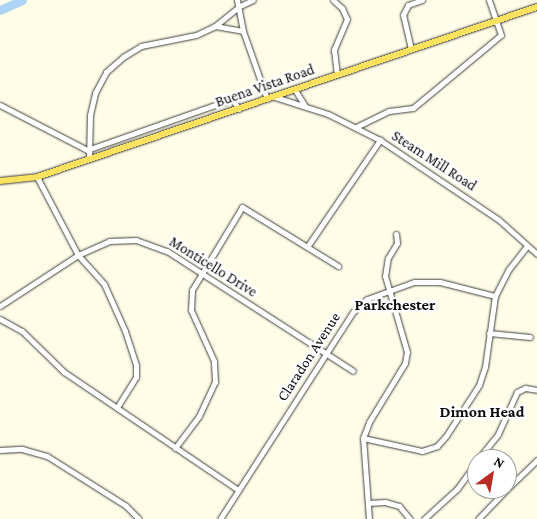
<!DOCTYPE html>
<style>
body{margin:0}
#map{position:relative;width:537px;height:519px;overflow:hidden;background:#fffde8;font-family:"Crimson Pro",serif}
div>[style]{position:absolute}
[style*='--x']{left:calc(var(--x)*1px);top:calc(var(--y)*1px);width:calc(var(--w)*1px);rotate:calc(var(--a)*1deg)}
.river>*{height:9px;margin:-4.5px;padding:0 4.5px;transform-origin:4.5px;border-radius:4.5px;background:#add4f6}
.roads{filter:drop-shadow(0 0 1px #3e3e3e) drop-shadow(0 0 1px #3e3e3e)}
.minor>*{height:5px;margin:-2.5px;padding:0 2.5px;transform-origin:2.5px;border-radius:2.5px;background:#fff}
.major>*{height:6px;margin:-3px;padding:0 3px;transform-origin:3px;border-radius:3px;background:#fae25e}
span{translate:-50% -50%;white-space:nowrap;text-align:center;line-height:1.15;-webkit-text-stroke:5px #fff;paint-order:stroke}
.street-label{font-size:15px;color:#0b0b0b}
.neighbourhood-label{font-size:16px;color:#0b0b0b;font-weight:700}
.north{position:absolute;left:467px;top:449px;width:50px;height:50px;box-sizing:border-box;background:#fff;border:1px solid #9d9d9d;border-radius:50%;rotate:32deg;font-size:14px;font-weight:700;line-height:20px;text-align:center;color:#0b0b0b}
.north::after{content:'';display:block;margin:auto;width:18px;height:22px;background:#bb2a23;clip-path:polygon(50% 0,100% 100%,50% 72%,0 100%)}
</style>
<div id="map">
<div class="river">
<div style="--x:0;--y:10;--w:24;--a:-24"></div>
</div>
<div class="roads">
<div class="minor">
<div style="--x:237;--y:0;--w:32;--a:79"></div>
<div style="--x:243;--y:31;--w:72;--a:70.6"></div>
<div style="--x:333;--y:0;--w:12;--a:42"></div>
<div style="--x:342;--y:8;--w:12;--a:66"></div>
<div style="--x:347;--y:19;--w:34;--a:113"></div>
<div style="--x:334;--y:50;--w:23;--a:83"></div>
<div style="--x:215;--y:26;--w:32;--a:-39"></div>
<div style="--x:240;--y:6;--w:14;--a:-25"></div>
<div style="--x:411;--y:49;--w:35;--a:-103"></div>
<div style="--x:403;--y:15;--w:11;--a:-63"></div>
<div style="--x:408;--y:5;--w:15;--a:-20"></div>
<div style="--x:295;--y:90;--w:19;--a:58"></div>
<div style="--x:275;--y:97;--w:56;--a:17.8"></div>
<div style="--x:328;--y:114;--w:58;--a:26.6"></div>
<div style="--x:380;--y:140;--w:143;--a:33.9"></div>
<div style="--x:499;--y:220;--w:51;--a:41.8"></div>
<div style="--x:0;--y:105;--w:98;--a:27.3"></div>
<div style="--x:356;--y:127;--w:37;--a:-26"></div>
<div style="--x:389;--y:111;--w:24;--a:-7"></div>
<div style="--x:413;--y:108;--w:114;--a:-39.7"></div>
<div style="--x:501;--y:35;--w:37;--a:-109"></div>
<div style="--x:87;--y:150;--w:154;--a:-19.4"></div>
<div style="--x:232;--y:99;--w:12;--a:55"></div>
<div style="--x:89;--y:159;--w:44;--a:-88.7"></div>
<div style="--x:90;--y:115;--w:23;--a:-77"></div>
<div style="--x:95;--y:93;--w:24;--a:-62"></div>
<div style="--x:106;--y:72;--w:23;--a:-41"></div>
<div style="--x:123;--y:57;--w:21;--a:-31"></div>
<div style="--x:141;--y:46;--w:56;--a:-11.3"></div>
<div style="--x:196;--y:35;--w:21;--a:-25"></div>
<div style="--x:215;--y:26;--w:28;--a:10"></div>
<div style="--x:37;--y:177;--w:88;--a:62.3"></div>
<div style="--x:78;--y:255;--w:39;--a:48"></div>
<div style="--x:104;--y:284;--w:51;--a:65.9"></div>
<div style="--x:125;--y:331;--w:36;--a:72"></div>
<div style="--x:136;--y:365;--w:12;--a:90"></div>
<div style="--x:136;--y:377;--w:36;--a:122"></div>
<div style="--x:307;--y:247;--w:130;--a:-55.7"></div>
<div style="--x:0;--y:306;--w:93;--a:-33.2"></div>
<div style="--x:78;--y:255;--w:34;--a:-24"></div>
<div style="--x:109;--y:241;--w:27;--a:-2"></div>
<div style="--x:136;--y:240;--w:33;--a:20"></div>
<div style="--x:167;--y:251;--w:221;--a:32.8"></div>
<div style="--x:0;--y:319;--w:25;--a:29"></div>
<div style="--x:22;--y:331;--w:59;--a:44.3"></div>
<div style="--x:64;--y:372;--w:210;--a:34.1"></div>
<div style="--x:489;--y:333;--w:41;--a:5.6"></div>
<div style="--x:363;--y:438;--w:60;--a:12.4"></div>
<div style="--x:422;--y:451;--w:16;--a:-18"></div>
<div style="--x:437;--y:446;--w:13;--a:-48"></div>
<div style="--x:446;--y:436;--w:61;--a:-57.1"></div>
<div style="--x:479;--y:385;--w:19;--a:-72"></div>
<div style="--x:485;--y:367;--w:72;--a:-82"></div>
<div style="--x:495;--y:296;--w:30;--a:-63"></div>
<div style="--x:509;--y:269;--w:29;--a:-52"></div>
<div style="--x:175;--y:448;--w:40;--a:-53"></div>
<div style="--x:199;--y:416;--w:38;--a:-65"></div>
<div style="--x:215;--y:382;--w:21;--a:-93"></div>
<div style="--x:214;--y:361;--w:56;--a:-114.3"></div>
<div style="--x:191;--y:310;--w:20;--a:-87"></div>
<div style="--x:192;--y:290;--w:97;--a:-58.9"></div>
<div style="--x:242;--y:207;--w:113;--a:31.6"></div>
<div style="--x:0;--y:450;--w:22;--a:-3"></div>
<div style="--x:22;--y:449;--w:26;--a:16"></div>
<div style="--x:47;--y:456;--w:93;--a:32.3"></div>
<div style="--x:126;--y:506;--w:18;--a:45"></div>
<div style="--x:478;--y:459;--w:32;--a:-51"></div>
<div style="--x:498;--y:434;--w:46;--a:-65.7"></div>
<div style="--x:517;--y:392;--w:9;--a:-27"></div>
<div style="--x:525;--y:388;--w:12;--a:9"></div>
<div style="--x:507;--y:489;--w:42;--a:-44"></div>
<div style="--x:368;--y:503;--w:17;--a:-3"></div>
<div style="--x:385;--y:502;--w:15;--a:16"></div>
<div style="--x:399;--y:506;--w:17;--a:50"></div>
<div style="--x:220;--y:519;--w:246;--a:-57.3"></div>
<div style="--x:353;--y:312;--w:19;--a:-43"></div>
<div style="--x:367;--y:299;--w:50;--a:-19.9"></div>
<div style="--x:414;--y:282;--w:26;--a:0"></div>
<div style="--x:440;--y:282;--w:57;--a:14.3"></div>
<div style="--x:369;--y:519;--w:81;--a:-94.2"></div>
<div style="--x:363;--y:438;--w:17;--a:-69"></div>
<div style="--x:369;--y:422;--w:69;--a:-58.6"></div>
<div style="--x:405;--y:363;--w:11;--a:-80"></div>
<div style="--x:407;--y:352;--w:79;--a:-106.1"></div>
<div style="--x:385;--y:276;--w:18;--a:-81"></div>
<div style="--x:388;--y:258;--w:17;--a:-59"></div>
<div style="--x:397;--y:243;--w:9;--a:-96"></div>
<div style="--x:424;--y:519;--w:45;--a:-42.3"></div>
<div style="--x:457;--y:489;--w:34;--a:-54"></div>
<div style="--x:478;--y:519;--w:42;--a:-46"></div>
</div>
<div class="major">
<div style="--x:0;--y:181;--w:37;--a:-6"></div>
<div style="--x:37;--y:177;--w:528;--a:-18.78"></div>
</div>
</div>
<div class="street-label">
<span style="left:265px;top:86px;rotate:-19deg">Buena Vista Road</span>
<span style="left:434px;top:161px;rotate:33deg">Steam Mill Road</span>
<span style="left:213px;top:267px;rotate:32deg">Monticello Drive</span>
<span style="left:309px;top:357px;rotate:-57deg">Claradon Avenue</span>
</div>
<div class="neighbourhood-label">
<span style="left:395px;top:305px">Parkchester</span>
<span style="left:482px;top:412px">Dimon Head</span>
</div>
<div class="north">N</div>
</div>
